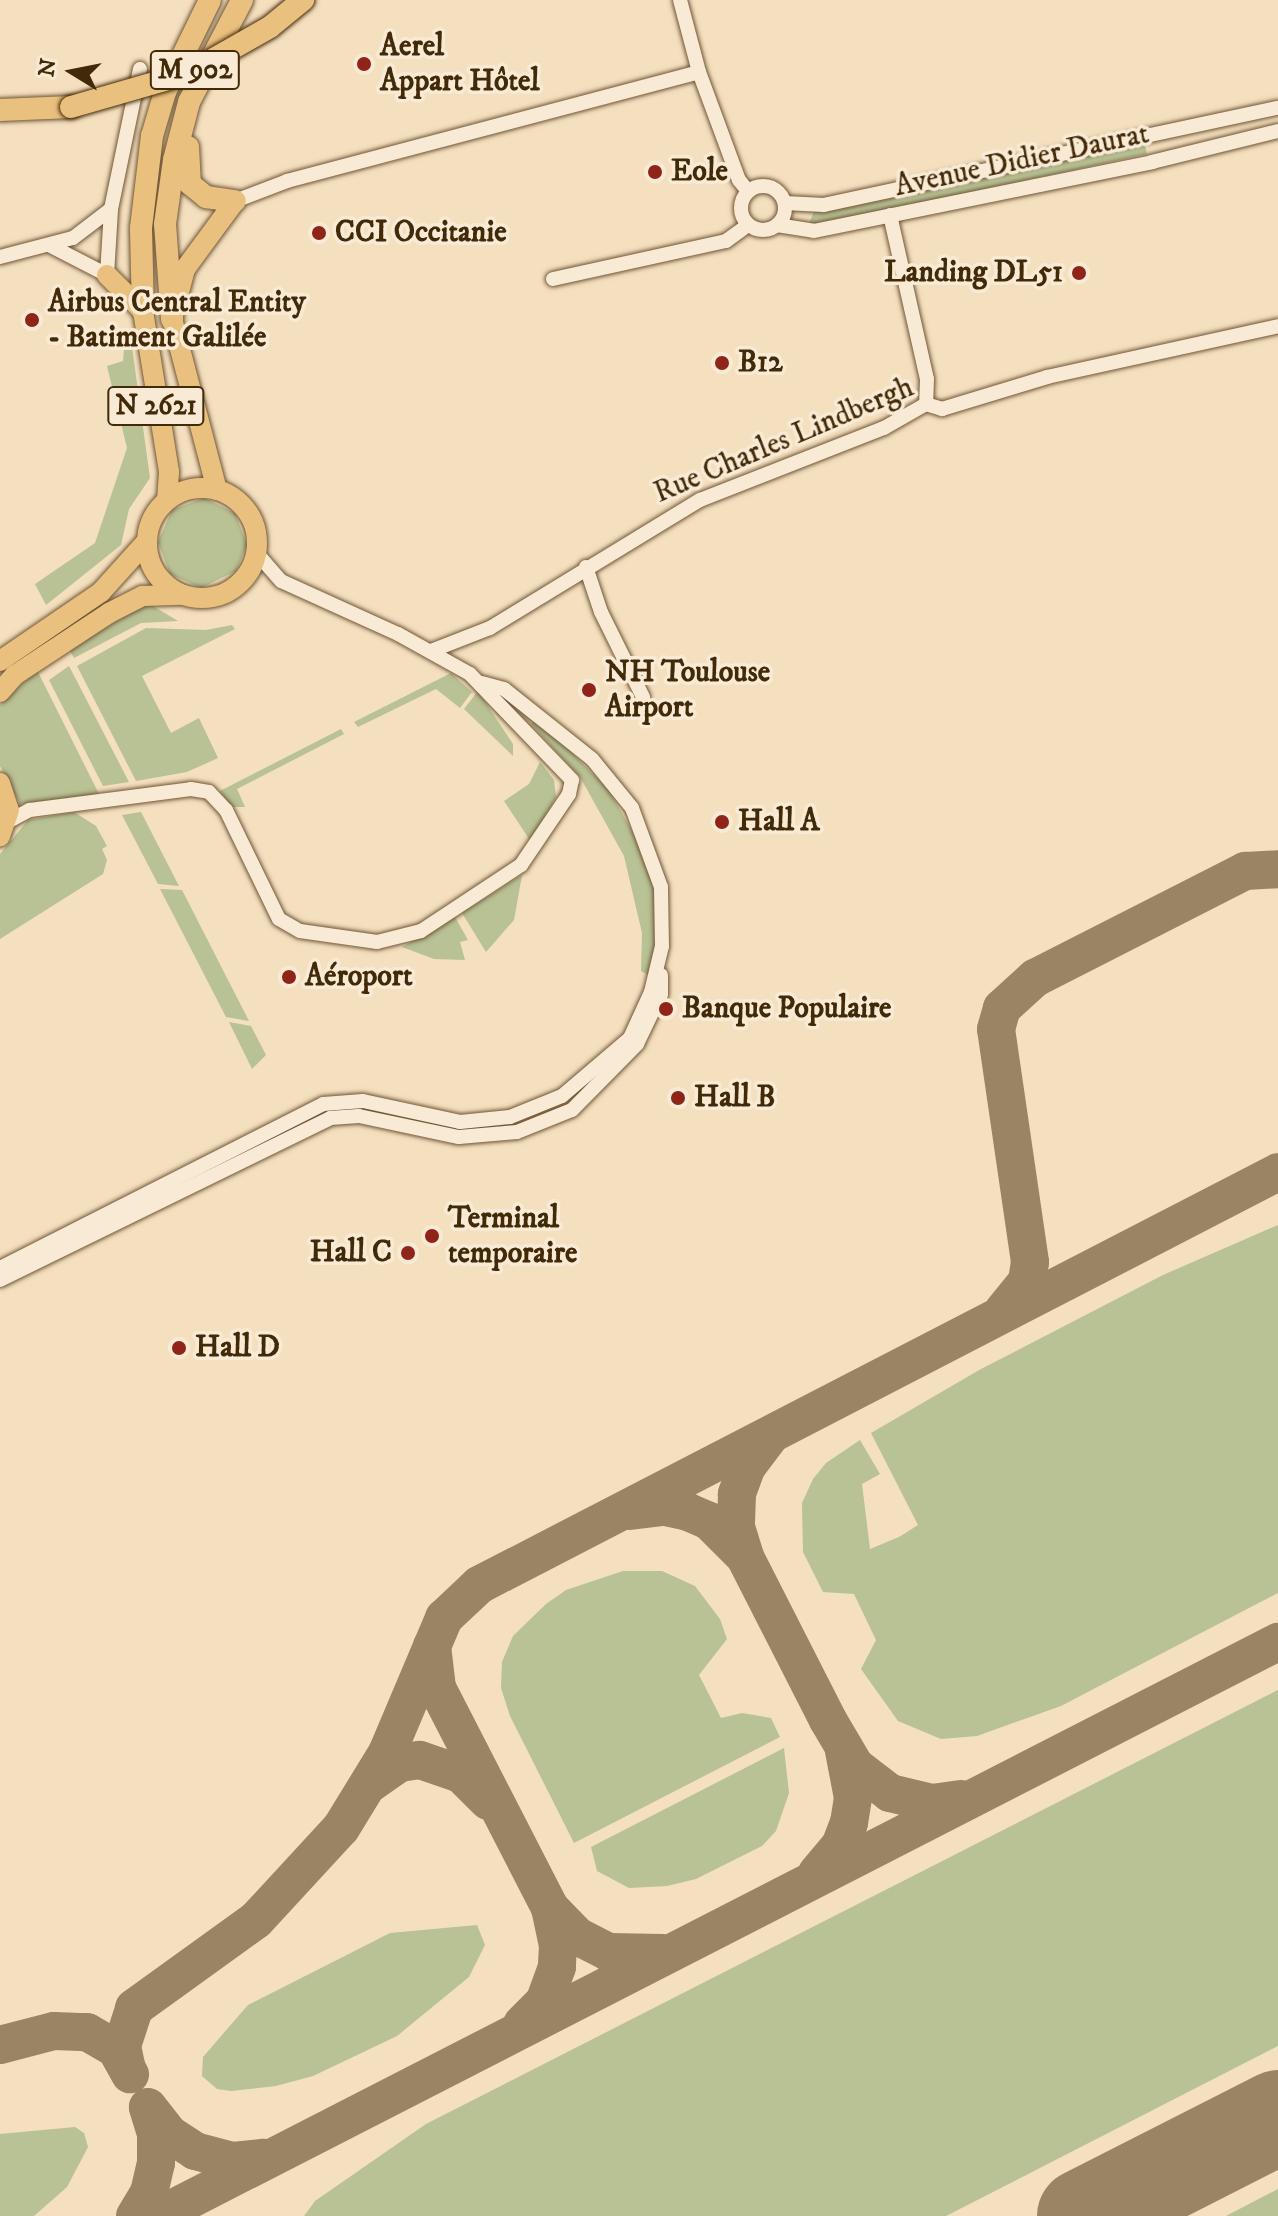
<!DOCTYPE html>
<meta charset="utf-8">
<style>
body{margin:0}
#map{position:relative;width:1278px;height:2216px;overflow:hidden;background:#f4dfbe;font-family:"IM FELL DW Pica",serif}
div>[style]{position:absolute}
[style*='--x']{left:calc(var(--x)*1px);top:calc(var(--y)*1px);width:calc(var(--w)*1px);rotate:calc(var(--a)*1deg)}
.green>*{inset:0;background:#b8c294}
.taxiway>*{height:38px;margin:-19px;padding:0 19px;transform-origin:19px;border-radius:19px;background:#9b8463}
.runway>*{height:94px;margin:-47px;padding:0 47px;transform-origin:47px;border-radius:47px;background:#9b8463}
.roads{filter:drop-shadow(0 0 2px #6e5636) drop-shadow(0 0 2px #6e5636)}
.minor>*{height:14px;margin:-7px;padding:0 7px;transform-origin:7px;border-radius:7px;background:#f8ead5}
.minor>.ring{margin:-7px;padding:0;box-sizing:content-box;background:none;border:14px solid #f8ead5;border-radius:50%}
.primary>*{height:20px;margin:-10px;padding:0 10px;transform-origin:10px;border-radius:10px;background:#eac07f}
.primary>.ring{margin:-10px;padding:0;box-sizing:content-box;background:none;border:20px solid #eac07f;border-radius:50%}
.trunk>*{height:22px;margin:-11px;padding:0 11px;transform-origin:11px;border-radius:11px;background:#eac07f}
.bridges{filter:drop-shadow(0 0 2px #422908) drop-shadow(0 0 2px #422908)}
.trunk-bridge>*{height:22px;margin:-11px;padding:0 11px;transform-origin:11px;border-radius:11px;background:#eac07f}
.dots>*{width:22px;height:22px;translate:-50% -50%;box-sizing:border-box;border:4px solid #f8ead5;border-radius:50%}
span{translate:-50% -50%;white-space:nowrap;text-align:center;line-height:1.15;-webkit-text-stroke:7px #f8ead5;paint-order:stroke}
.shield-label span{padding:2px 6px;background:#f8ead5;border:2px solid;border-radius:6px;-webkit-text-stroke-width:0}
.shield-label{font-size:28px;color:#422908;font-weight:700}
.poi-label{font-size:30px;color:#422908;font-weight:700}
.left{translate:0 -50%;text-align:left}
.right{translate:-100% -50%;text-align:right}
.street-label{font-size:30px;color:#422908}
.north{position:absolute;left:32px;top:32px;width:80px;height:80px;-webkit-text-stroke:6px #f8ead5;paint-order:stroke;rotate:280deg;font-size:22px;font-weight:700;line-height:32px;text-align:center;color:#422908}
.north::after{content:'';display:block;margin:auto;width:28px;height:36px;background:#422908;clip-path:polygon(50% 0,100% 100%,50% 72%,0 100%)}
</style>
<div id="map">
<div class="green">
<div style="clip-path:polygon(1144px 141px,1147px 154px,808px 227px,814px 211px)"></div>
<div style="clip-path:polygon(132px 347px,150px 478px,129px 509px,121px 545px,46px 605px,35px 584px,95px 543px,127px 448px,107px 366px,123px 361px,124px 349px)"></div>
<div style="clip-path:polygon(204px 498px,235px 513px,247px 545px,236px 571px,201px 588px,170px 574px,158px 542px,172px 510px)"></div>
<div style="clip-path:polygon(148px 603px,178px 621px,141px 623px,74px 658px,69px 649px)"></div>
<div style="clip-path:polygon(232px 625px,235px 629px,142px 676px,171px 733px,199px 718px,218px 758px,187px 772px,136px 781px,77px 666px,146px 628px,206px 630px)"></div>
<div style="clip-path:polygon(69px 666px,129px 782px,103px 786px,49px 680px)"></div>
<div style="clip-path:polygon(37px 670px,99px 794px,20px 804px,0 766px,0 705px)"></div>
<div style="clip-path:polygon(451px 673px,472px 692px,460px 708px,436px 689px,358px 727px,354px 722px)"></div>
<div style="clip-path:polygon(478px 691px,513px 744px,513px 756px,464px 709px)"></div>
<div style="clip-path:polygon(536px 717px,608px 789px,636px 838px,655px 892px,657px 936px,650px 976px,641px 971px,642px 933px,624px 856px,580px 777px,531px 724px)"></div>
<div style="clip-path:polygon(341px 729px,344px 734px,237px 789px,245px 807px,232px 807px,220px 791px)"></div>
<div style="clip-path:polygon(540px 762px,554px 780px,556px 797px,531px 842px,504px 801px,529px 784px)"></div>
<div style="clip-path:polygon(74px 812px,96px 826px,107px 846px,102px 849px,107px 860px,103px 874px,0 939px,0 854px,28px 820px)"></div>
<div style="clip-path:polygon(141px 812px,179px 886px,158px 884px,122px 815px)"></div>
<div style="clip-path:polygon(522px 875px,514px 920px,486px 952px,462px 913px)"></div>
<div style="clip-path:polygon(160px 889px,182px 890px,249px 1021px,226px 1017px)"></div>
<div style="clip-path:polygon(455px 917px,468px 940px,460px 942px,465px 960px,434px 959px,402px 947px)"></div>
<div style="clip-path:polygon(229px 1022px,251px 1026px,266px 1055px,252px 1069px)"></div>
<div style="clip-path:polygon(1278px 1225px,1278px 1593px,1061px 1706px,977px 1736px,941px 1739px,898px 1721px,861px 1669px,876px 1640px,854px 1594px,823px 1592px,803px 1552px,802px 1503px,813px 1479px,826px 1463px,860px 1440px,880px 1474px,862px 1484px,870px 1549px,899px 1537px,918px 1525px,871px 1433px,981px 1369px,1163px 1275px)"></div>
<div style="clip-path:polygon(623px 1571px,662px 1571px,695px 1586px,720px 1619px,727px 1639px,699px 1675px,721px 1718px,742px 1713px,771px 1718px,780px 1737px,574px 1843px,510px 1716px,501px 1688px,502px 1662px,513px 1636px,546px 1604px,566px 1590px)"></div>
<div style="clip-path:polygon(1278px 1690px,1278px 2046px,946px 2216px,304px 2216px,315px 2201px,426px 2124px)"></div>
<div style="clip-path:polygon(784px 1748px,789px 1793px,776px 1831px,762px 1846px,696px 1879px,667px 1886px,629px 1888px,597px 1871px,591px 1847px)"></div>
<div style="clip-path:polygon(477px 1925px,485px 1945px,469px 1977px,397px 2036px,313px 2076px,276px 2086px,231px 2091px,217px 2089px,202px 2076px,203px 2057px,248px 2005px,390px 1933px)"></div>
<div style="clip-path:polygon(75px 2127px,84px 2133px,88px 2147px,67px 2187px,34px 2216px,0 2216px,0 2134px)"></div>
<div style="clip-path:polygon(1278px 2189px,1278px 2216px,1226px 2216px)"></div>
</div>
<div class="taxiway">
<div style="--x:1003;--y:1311;--w:38;--a:-51"></div>
<div style="--x:1027;--y:1281;--w:19;--a:-81"></div>
<div style="--x:1030;--y:1262;--w:235;--a:-98.3"></div>
<div style="--x:996;--y:1029;--w:22;--a:-74"></div>
<div style="--x:1002;--y:1008;--w:45;--a:-42.3"></div>
<div style="--x:1035;--y:978;--w:236;--a:-27"></div>
<div style="--x:1245;--y:871;--w:33;--a:-3"></div>
<div style="--x:770;--y:1436;--w:38;--a:127"></div>
<div style="--x:747;--y:1466;--w:30;--a:110"></div>
<div style="--x:737;--y:1494;--w:33;--a:92"></div>
<div style="--x:736;--y:1527;--w:31;--a:73"></div>
<div style="--x:745;--y:1557;--w:183;--a:63"></div>
<div style="--x:828;--y:1720;--w:53;--a:59.6"></div>
<div style="--x:855;--y:1766;--w:44;--a:37.6"></div>
<div style="--x:890;--y:1793;--w:43;--a:13.4"></div>
<div style="--x:932;--y:1803;--w:29;--a:-8"></div>
<div style="--x:630;--y:1511;--w:35;--a:-7"></div>
<div style="--x:665;--y:1507;--w:24;--a:12"></div>
<div style="--x:688;--y:1512;--w:23;--a:23"></div>
<div style="--x:709;--y:1521;--w:51;--a:45"></div>
<div style="--x:432;--y:1646;--w:42;--a:83.2"></div>
<div style="--x:437;--y:1688;--w:247;--a:62.8"></div>
<div style="--x:550;--y:1908;--w:38;--a:78"></div>
<div style="--x:558;--y:1945;--w:22;--a:93"></div>
<div style="--x:557;--y:1967;--w:37;--a:110"></div>
<div style="--x:544;--y:2002;--w:31;--a:135"></div>
<div style="--x:371;--y:1783;--w:35;--a:-35"></div>
<div style="--x:400;--y:1763;--w:20;--a:-9"></div>
<div style="--x:420;--y:1760;--w:43;--a:18.9"></div>
<div style="--x:461;--y:1774;--w:38;--a:45"></div>
<div style="--x:817;--y:1873;--w:35;--a:-50"></div>
<div style="--x:840;--y:1846;--w:25;--a:-69"></div>
<div style="--x:849;--y:1823;--w:25;--a:-81"></div>
<div style="--x:853;--y:1798;--w:48;--a:-100.8"></div>
<div style="--x:550;--y:1908;--w:39;--a:46"></div>
<div style="--x:577;--y:1936;--w:35;--a:27"></div>
<div style="--x:608;--y:1952;--w:55;--a:1"></div>
<div style="--x:0;--y:2045;--w:56;--a:-14.5"></div>
<div style="--x:54;--y:2031;--w:33;--a:2"></div>
<div style="--x:87;--y:2032;--w:34;--a:30"></div>
<div style="--x:116;--y:2049;--w:29;--a:61"></div>
<div style="--x:126;--y:2065;--w:19;--a:-102"></div>
<div style="--x:122;--y:2046;--w:40;--a:-72"></div>
<div style="--x:134;--y:2008;--w:150;--a:-35.8"></div>
<div style="--x:256;--y:1920;--w:125;--a:-47.3"></div>
<div style="--x:341;--y:1828;--w:88;--a:-58.5"></div>
<div style="--x:387;--y:1753;--w:147;--a:-67.1"></div>
<div style="--x:444;--y:1618;--w:48;--a:-43.3"></div>
<div style="--x:479;--y:1585;--w:899;--a:-27.33"></div>
<div style="--x:135;--y:2216;--w:27;--a:-59"></div>
<div style="--x:149;--y:2193;--w:31;--a:-77"></div>
<div style="--x:156;--y:2163;--w:29;--a:-90"></div>
<div style="--x:156;--y:2134;--w:28;--a:-107"></div>
<div style="--x:148;--y:2107;--w:34;--a:52"></div>
<div style="--x:169;--y:2134;--w:31;--a:33"></div>
<div style="--x:195;--y:2151;--w:39;--a:15"></div>
<div style="--x:233;--y:2161;--w:31;--a:-6"></div>
<div style="--x:158;--y:2216;--w:1259;--a:-27.14"></div>
</div>
<div class="runway">
<div style="--x:1084;--y:2216;--w:218;--a:-27"></div>
</div>
<div class="roads">
<div class="minor">
<div style="--x:680;--y:0;--w:74;--a:75.2"></div>
<div style="--x:699;--y:72;--w:115;--a:69.7"></div>
<div style="--x:739;--y:180;--w:14;--a:51"></div>
<div class="ring" style="left:741px;top:186px;width:30px;height:30px"></div>
<div style="--x:235;--y:201;--w:56;--a:-21"></div>
<div style="--x:287;--y:181;--w:426;--a:-14.8"></div>
<div style="--x:785;--y:203;--w:39;--a:3"></div>
<div style="--x:824;--y:205;--w:464;--a:-12.1"></div>
<div style="--x:890;--y:215;--w:168;--a:77.3"></div>
<div style="--x:927;--y:379;--w:25;--a:92"></div>
<div style="--x:777;--y:225;--w:37;--a:9"></div>
<div style="--x:814;--y:231;--w:345;--a:-11.5"></div>
<div style="--x:1152;--y:162;--w:130;--a:-13.8"></div>
<div style="--x:49;--y:245;--w:65;--a:27.3"></div>
<div style="--x:107;--y:275;--w:66;--a:-86.5"></div>
<div style="--x:0;--y:257;--w:75;--a:-14.6"></div>
<div style="--x:73;--y:238;--w:48;--a:-37.3"></div>
<div style="--x:111;--y:209;--w:143;--a:-78.3"></div>
<div style="--x:553;--y:279;--w:177;--a:-12.4"></div>
<div style="--x:726;--y:241;--w:27;--a:-36"></div>
<div style="--x:926;--y:404;--w:17;--a:17"></div>
<div style="--x:942;--y:409;--w:110;--a:-16.9"></div>
<div style="--x:1047;--y:377;--w:237;--a:-12.4"></div>
<div style="--x:586;--y:567;--w:47;--a:71.6"></div>
<div style="--x:601;--y:612;--w:95;--a:63.7"></div>
<div style="--x:431;--y:651;--w:63;--a:-21.3"></div>
<div style="--x:490;--y:628;--w:246;--a:-31.4"></div>
<div style="--x:700;--y:500;--w:198;--a:-21.4"></div>
<div style="--x:884;--y:428;--w:48;--a:-29.7"></div>
<div style="--x:7;--y:822;--w:26;--a:-28"></div>
<div style="--x:30;--y:810;--w:162;--a:-7.4"></div>
<div style="--x:191;--y:789;--w:18;--a:9"></div>
<div style="--x:209;--y:792;--w:25;--a:47"></div>
<div style="--x:226;--y:810;--w:121;--a:64.1"></div>
<div style="--x:279;--y:919;--w:24;--a:30"></div>
<div style="--x:300;--y:931;--w:78;--a:8.1"></div>
<div style="--x:377;--y:942;--w:45;--a:-14"></div>
<div style="--x:421;--y:931;--w:120;--a:-33.4"></div>
<div style="--x:521;--y:865;--w:86;--a:-55.9"></div>
<div style="--x:569;--y:794;--w:14;--a:-78"></div>
<div style="--x:572;--y:780;--w:147;--a:-133.9"></div>
<div style="--x:470;--y:674;--w:82;--a:-150.9"></div>
<div style="--x:398;--y:634;--w:128;--a:-155.6"></div>
<div style="--x:281;--y:581;--w:37;--a:-131"></div>
<div style="--x:0;--y:1268;--w:362;--a:-26.9"></div>
<div style="--x:323;--y:1104;--w:40;--a:-4.3"></div>
<div style="--x:363;--y:1101;--w:99;--a:12.2"></div>
<div style="--x:460;--y:1122;--w:50;--a:-5.7"></div>
<div style="--x:510;--y:1117;--w:56;--a:-22"></div>
<div style="--x:562;--y:1096;--w:89;--a:-40.5"></div>
<div style="--x:630;--y:1038;--w:51;--a:-65.5"></div>
<div style="--x:651;--y:992;--w:47;--a:-76.6"></div>
<div style="--x:662;--y:946;--w:59;--a:-91"></div>
<div style="--x:661;--y:887;--w:84;--a:-110.2"></div>
<div style="--x:632;--y:808;--w:63;--a:-129.2"></div>
<div style="--x:592;--y:759;--w:112;--a:-141.5"></div>
<div style="--x:504;--y:689;--w:23;--a:-165"></div>
<div style="--x:0;--y:1280;--w:368;--a:-26.1"></div>
<div style="--x:330;--y:1118;--w:29;--a:-4"></div>
<div style="--x:359;--y:1116;--w:102;--a:11.9"></div>
<div style="--x:459;--y:1137;--w:58;--a:-4.9"></div>
<div style="--x:517;--y:1132;--w:59;--a:-21.8"></div>
<div style="--x:572;--y:1110;--w:93;--a:-45.4"></div>
<div style="--x:637;--y:1044;--w:55;--a:-64.4"></div>
<div style="--x:661;--y:994;--w:19;--a:-90"></div>
</div>
<div class="primary">
<div style="--x:107;--y:275;--w:51;--a:45"></div>
<div style="--x:143;--y:311;--w:163;--a:80.8"></div>
<div style="--x:169;--y:472;--w:28;--a:94"></div>
<div class="ring" style="left:147px;top:488px;width:90px;height:90px"></div>
<div style="--x:217;--y:490;--w:177;--a:-104.7"></div>
<div style="--x:172;--y:319;--w:52;--a:-75.4"></div>
<div style="--x:185;--y:269;--w:84;--a:-53.7"></div>
<div style="--x:0;--y:661;--w:122;--a:-34.3"></div>
<div style="--x:101;--y:592;--w:69;--a:-48"></div>
<div style="--x:0;--y:692;--w:23;--a:-49"></div>
<div style="--x:15;--y:675;--w:113;--a:-33.4"></div>
<div style="--x:109;--y:613;--w:38;--a:-27"></div>
<div style="--x:143;--y:596;--w:38;--a:-2"></div>
<div style="--x:0;--y:783;--w:28;--a:72"></div>
<div style="--x:9;--y:810;--w:28;--a:109"></div>
</div>
<div class="trunk">
<div style="--x:0;--y:110;--w:71;--a:-2.4"></div>
<div style="--x:188;--y:147;--w:37;--a:87"></div>
<div style="--x:190;--y:184;--w:21;--a:39"></div>
<div style="--x:206;--y:197;--w:29;--a:8"></div>
<div style="--x:143;--y:311;--w:83;--a:-91.4"></div>
<div style="--x:141;--y:228;--w:93;--a:-83.2"></div>
<div style="--x:152;--y:136;--w:46;--a:-73.5"></div>
<div style="--x:165;--y:92;--w:102;--a:-63.9"></div>
<div style="--x:172;--y:319;--w:95;--a:-94.2"></div>
<div style="--x:165;--y:224;--w:65;--a:-82"></div>
<div style="--x:174;--y:160;--w:60;--a:-75.5"></div>
<div style="--x:189;--y:102;--w:115;--a:-62.5"></div>
</div>
</div>
<div class="bridges">
<div class="trunk-bridge">
<div style="--x:71;--y:107;--w:123;--a:-16.1"></div>
<div style="--x:189;--y:73;--w:93;--a:-29.6"></div>
<div style="--x:270;--y:27;--w:43;--a:-39.3"></div>
</div>
</div>
<div class="dots">
<div style="left:364px;top:64px;background:#8f2418"></div>
<div style="left:655px;top:172px;background:#8f2418"></div>
<div style="left:319px;top:233px;background:#8f2418"></div>
<div style="left:1079px;top:273px;background:#8f2418"></div>
<div style="left:32px;top:320px;background:#8f2418"></div>
<div style="left:722px;top:363px;background:#8f2418"></div>
<div style="left:589px;top:690px;background:#8f2418"></div>
<div style="left:722px;top:822px;background:#8f2418"></div>
<div style="left:289px;top:977px;background:#8f2418"></div>
<div style="left:666px;top:1009px;background:#8f2418"></div>
<div style="left:678px;top:1098px;background:#8f2418"></div>
<div style="left:432px;top:1236px;background:#8f2418"></div>
<div style="left:408px;top:1253px;background:#8f2418"></div>
<div style="left:179px;top:1348px;background:#8f2418"></div>
</div>
<div class="shield-label">
<span style="left:195px;top:70px">M 902</span>
<span style="left:156px;top:406px">N 2621</span>
</div>
<div class="poi-label">
<span class="left" style="left:380px;top:64px">Aerel<br>Appart Hôtel</span>
<span class="left" style="left:671px;top:172px">Eole</span>
<span class="left" style="left:335px;top:233px">CCI Occitanie</span>
<span class="right" style="left:1063px;top:273px">Landing DL51</span>
<span class="left" style="left:48px;top:320px">Airbus Central Entity<br>- Batiment Galilée</span>
<span class="left" style="left:738px;top:363px">B12</span>
<span class="left" style="left:605px;top:690px">NH Toulouse<br>Airport</span>
<span class="left" style="left:738px;top:822px">Hall A</span>
<span class="left" style="left:305px;top:977px">Aéroport</span>
<span class="left" style="left:682px;top:1009px">Banque Populaire</span>
<span class="left" style="left:694px;top:1098px">Hall B</span>
<span class="left" style="left:448px;top:1236px">Terminal<br>temporaire</span>
<span class="right" style="left:392px;top:1253px">Hall C</span>
<span class="left" style="left:195px;top:1348px">Hall D</span>
</div>
<div class="street-label">
<span style="left:1022px;top:161px;rotate:-12deg">Avenue Didier Daurat</span>
<span style="left:784px;top:441px;rotate:-23deg">Rue Charles Lindbergh</span>
</div>
<div class="north">N</div>
</div>
